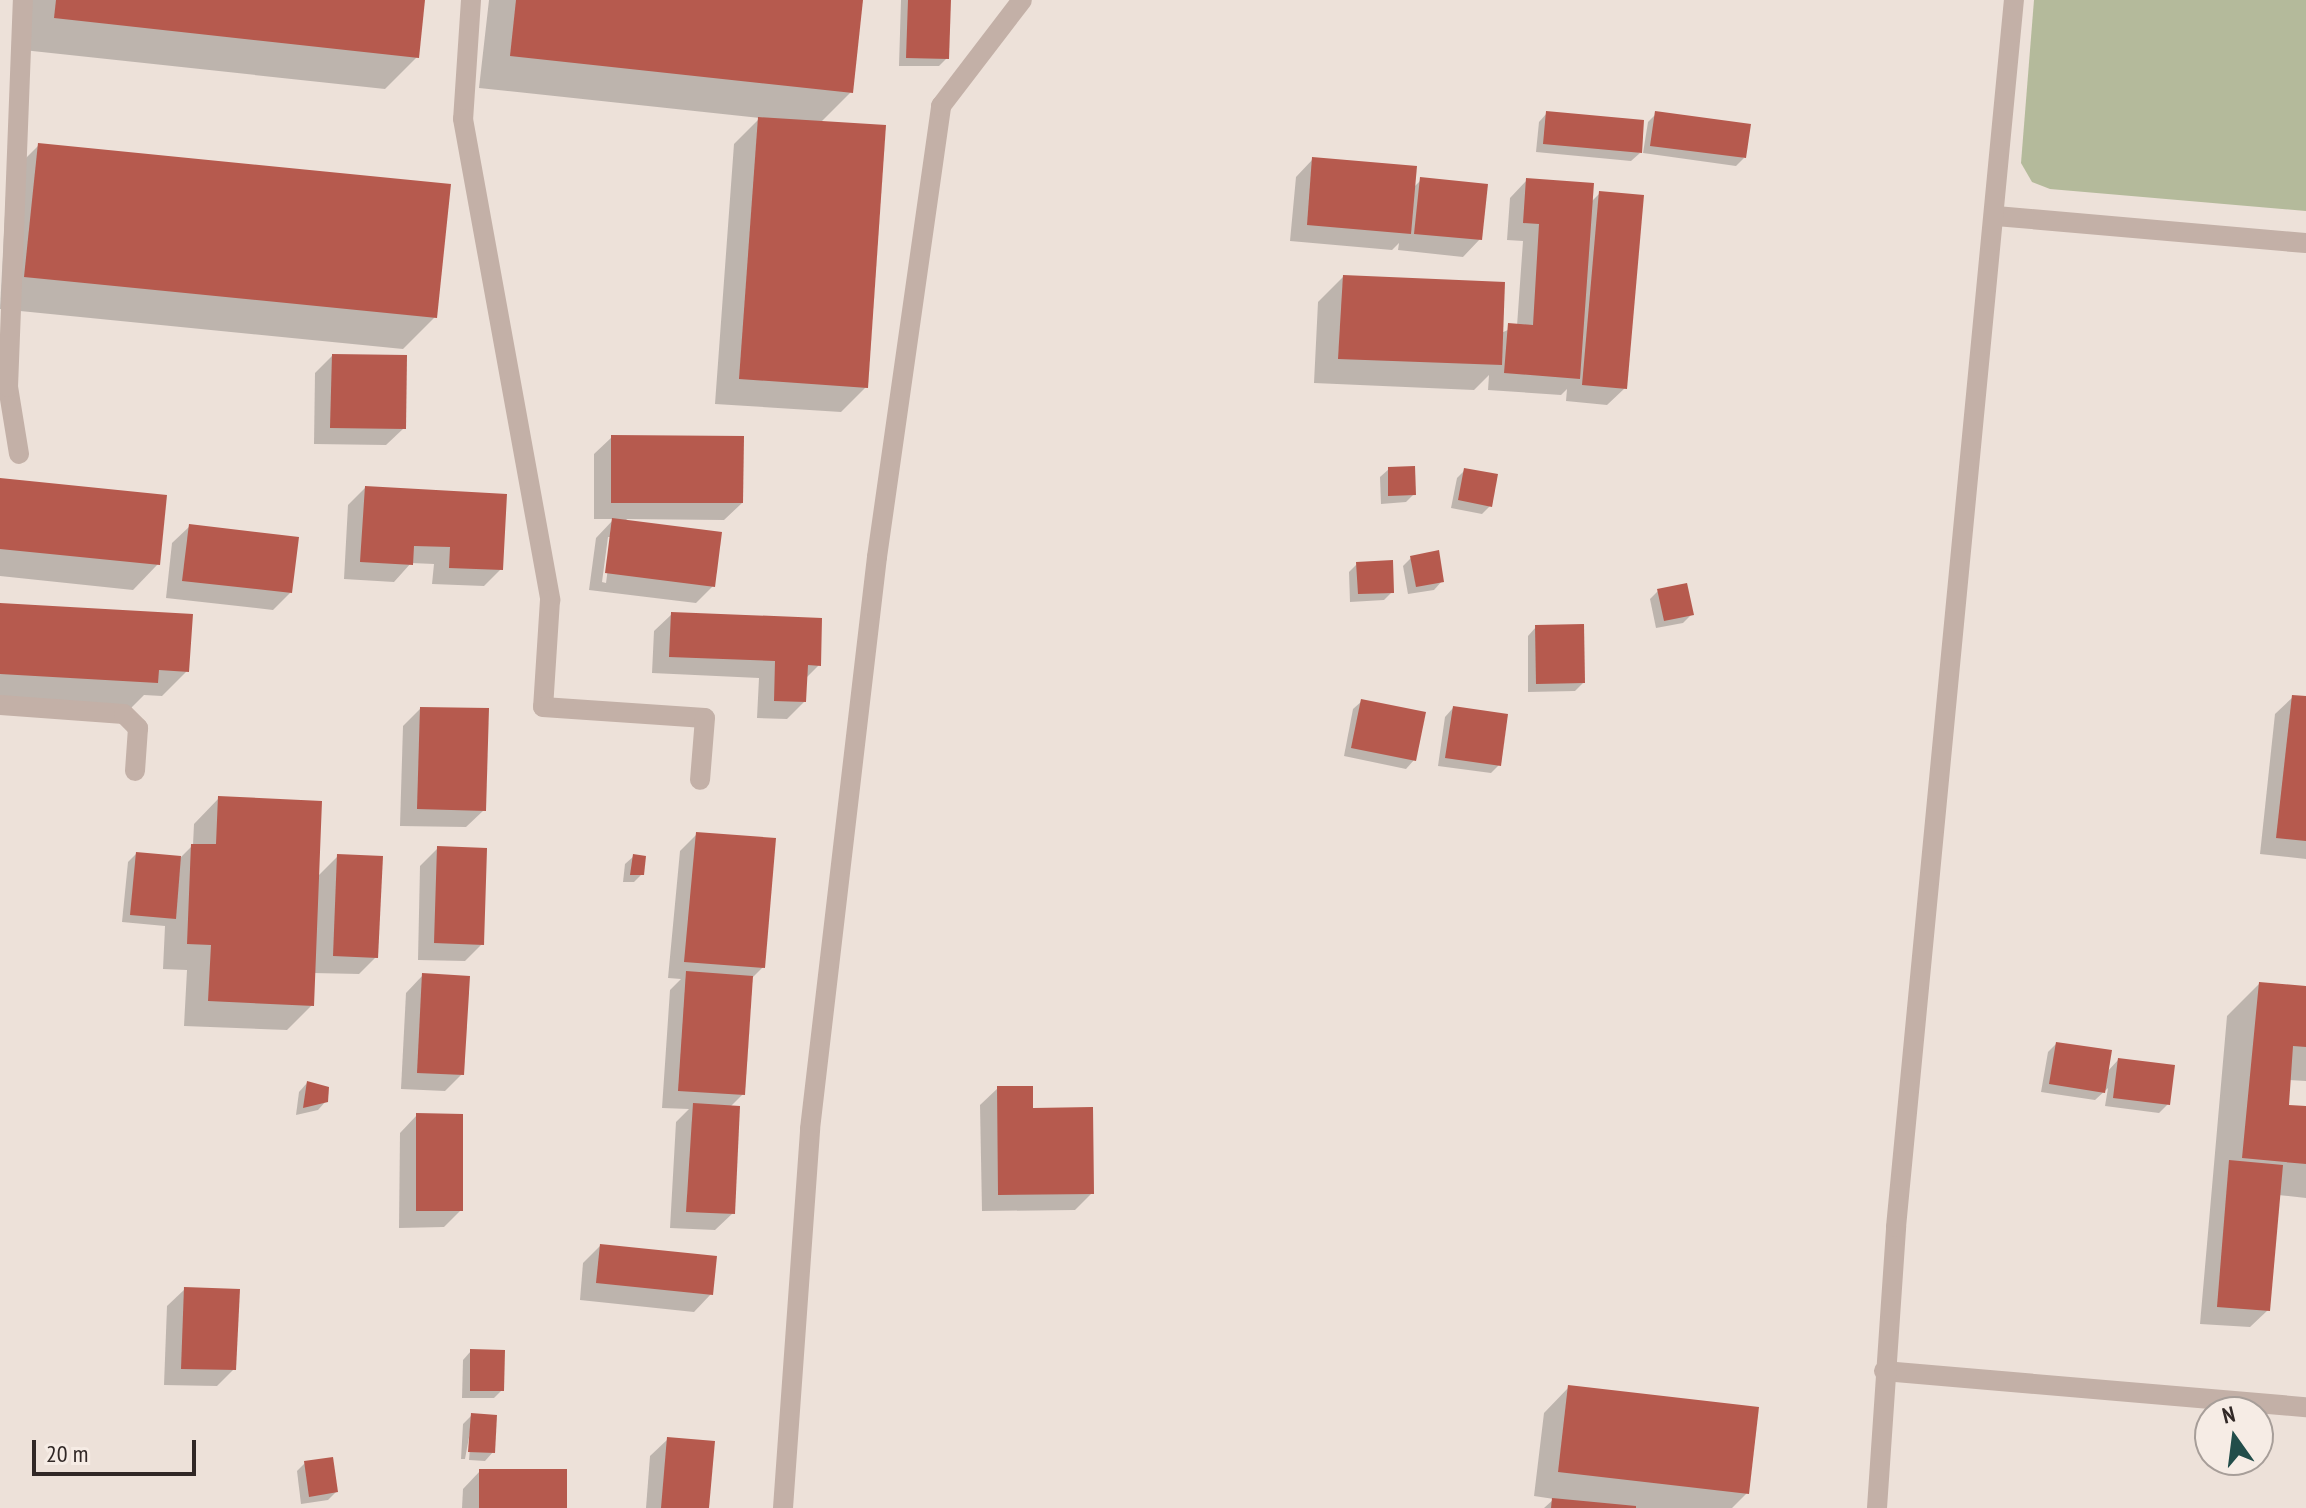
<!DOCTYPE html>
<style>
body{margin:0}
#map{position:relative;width:2306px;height:1508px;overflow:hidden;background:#ede1d9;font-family:"PT Sans Narrow",sans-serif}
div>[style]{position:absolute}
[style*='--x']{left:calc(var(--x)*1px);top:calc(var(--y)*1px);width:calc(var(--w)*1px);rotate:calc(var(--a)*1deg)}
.green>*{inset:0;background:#b4ba9b}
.shadow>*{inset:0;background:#0003}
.building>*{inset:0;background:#b65a4e}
.service>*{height:20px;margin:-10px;padding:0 10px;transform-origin:10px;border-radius:10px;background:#c3b0a7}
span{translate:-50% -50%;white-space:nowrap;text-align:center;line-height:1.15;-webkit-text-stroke:8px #f6ece5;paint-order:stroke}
.north{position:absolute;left:2194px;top:1396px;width:80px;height:80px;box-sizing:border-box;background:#f6ece5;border:2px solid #a79e99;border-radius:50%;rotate:346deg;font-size:22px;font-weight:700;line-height:32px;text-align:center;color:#312826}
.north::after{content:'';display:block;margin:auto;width:28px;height:36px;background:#224d4a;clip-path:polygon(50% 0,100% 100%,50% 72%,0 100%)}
.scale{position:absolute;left:32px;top:1440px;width:164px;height:36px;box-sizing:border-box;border:4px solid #312826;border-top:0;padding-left:10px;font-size:24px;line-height:28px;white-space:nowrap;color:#312826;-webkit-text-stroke:6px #f6ece5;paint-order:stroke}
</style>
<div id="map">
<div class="green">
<div style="clip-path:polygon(2034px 0,2306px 0,2306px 211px,2050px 189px,2032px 182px,2021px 163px)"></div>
</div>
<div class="shadow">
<div style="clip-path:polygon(29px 0,423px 0,417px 57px,385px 89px,23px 50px)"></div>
<div style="clip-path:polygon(489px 0,861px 0,851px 92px,820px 123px,866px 387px,841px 412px,715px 404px,734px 144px,760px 118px,479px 88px)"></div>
<div style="clip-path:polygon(901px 0,949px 0,947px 58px,939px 66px,899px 66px)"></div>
<div style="clip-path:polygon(1547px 113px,1640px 153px,1631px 161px,1536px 152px,1539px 122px)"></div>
<div style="clip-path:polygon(1656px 114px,1744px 158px,1736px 166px,1643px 153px,1648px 122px)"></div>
<div style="clip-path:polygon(39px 145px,435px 317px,403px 349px,0 309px,7px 177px)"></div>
<div style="clip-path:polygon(1313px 159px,1413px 188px,1421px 180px,1480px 239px,1463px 257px,1398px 250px,1399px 243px,1392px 250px,1290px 241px,1296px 177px)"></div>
<div style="clip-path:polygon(1527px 180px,1591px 202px,1600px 193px,1625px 388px,1607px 405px,1566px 401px,1567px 389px,1561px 395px,1488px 390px,1489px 375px,1474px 390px,1314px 383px,1318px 302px,1343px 277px,1501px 333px,1517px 326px,1523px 241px,1507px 240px,1510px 198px)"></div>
<div style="clip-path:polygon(332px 356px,404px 428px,386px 445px,314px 444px,315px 373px)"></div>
<div style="clip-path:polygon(evenodd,612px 437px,742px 503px,724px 520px,626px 519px,713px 586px,696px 603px,589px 590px,596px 538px,614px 519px,594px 519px,594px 454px,612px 437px,608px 537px,612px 537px,606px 583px,602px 582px,608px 537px)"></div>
<div style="clip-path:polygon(1389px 469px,1414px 494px,1406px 502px,1381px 504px,1380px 477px)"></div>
<div style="clip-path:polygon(1465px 470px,1490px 506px,1482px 514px,1451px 508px,1457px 478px)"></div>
<div style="clip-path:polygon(0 480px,158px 564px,133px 590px,0 576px)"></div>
<div style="clip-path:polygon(365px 488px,501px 569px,484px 586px,432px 584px,434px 564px,411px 563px,394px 582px,344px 579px,348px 505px)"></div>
<div style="clip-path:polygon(190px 526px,291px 592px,273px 610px,166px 598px,172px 543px)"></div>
<div style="clip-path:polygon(1411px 558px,1442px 581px,1434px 590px,1408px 594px,1403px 566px)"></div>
<div style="clip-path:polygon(1357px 564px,1392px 592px,1384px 600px,1350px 602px,1349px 572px)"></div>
<div style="clip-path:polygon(1658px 591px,1692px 614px,1683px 623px,1656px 628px,1650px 599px)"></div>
<div style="clip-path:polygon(0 605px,187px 671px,162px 696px,144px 695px,131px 708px,0 700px)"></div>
<div style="clip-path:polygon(672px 614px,819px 665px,806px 678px,804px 702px,787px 719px,757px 718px,759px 678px,652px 673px,654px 631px)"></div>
<div style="clip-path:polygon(1536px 627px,1583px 683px,1575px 691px,1528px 692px,1528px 636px)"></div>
<div style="clip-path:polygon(2293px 697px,2306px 698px,2306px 859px,2260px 854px,2275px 714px)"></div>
<div style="clip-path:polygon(1362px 701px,1414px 760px,1406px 769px,1344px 756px,1353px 709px)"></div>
<div style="clip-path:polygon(1453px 708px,1499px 765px,1491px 773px,1438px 766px,1445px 717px)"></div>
<div style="clip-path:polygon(420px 709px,484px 810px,466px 827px,400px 826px,403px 726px)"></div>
<div style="clip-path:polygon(219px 798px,317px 877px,338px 856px,376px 957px,359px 974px,313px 973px,312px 1005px,287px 1030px,184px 1026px,187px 970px,163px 969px,165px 926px,122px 922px,128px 862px,136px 854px,180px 858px,193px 845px,194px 824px)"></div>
<div style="clip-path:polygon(697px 834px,763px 967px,751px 979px,743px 1094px,730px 1107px,733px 1213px,715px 1230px,670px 1228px,676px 1122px,689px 1109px,662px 1108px,670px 990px,681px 979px,668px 978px,680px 851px)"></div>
<div style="clip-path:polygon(438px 848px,482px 944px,465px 961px,418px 960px,420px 866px)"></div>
<div style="clip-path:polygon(634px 856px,642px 874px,634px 882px,623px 882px,625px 864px)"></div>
<div style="clip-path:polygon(423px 975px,462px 1074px,445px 1091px,401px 1089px,406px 993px)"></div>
<div style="clip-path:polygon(2259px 984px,2306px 988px,2306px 1081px,2289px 1080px,2286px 1107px,2306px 1108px,2306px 1198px,2278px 1195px,2268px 1310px,2250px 1327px,2200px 1324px,2227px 1016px)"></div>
<div style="clip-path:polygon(2056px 1044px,2107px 1072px,2118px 1060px,2168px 1104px,2159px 1113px,2105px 1106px,2108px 1088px,2095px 1100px,2041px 1092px,2048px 1052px)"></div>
<div style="clip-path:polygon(307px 1083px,326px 1101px,318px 1110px,296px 1115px,299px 1092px)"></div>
<div style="clip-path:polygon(998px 1088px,1031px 1110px,1092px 1193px,1075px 1210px,982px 1211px,980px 1105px)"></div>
<div style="clip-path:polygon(417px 1115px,461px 1210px,444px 1227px,399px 1228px,400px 1133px)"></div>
<div style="clip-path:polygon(600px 1246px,711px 1294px,694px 1312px,580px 1300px,583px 1263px)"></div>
<div style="clip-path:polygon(185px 1289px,234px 1369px,217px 1386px,164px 1385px,167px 1306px)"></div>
<div style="clip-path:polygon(471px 1351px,502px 1390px,494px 1398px,462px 1398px,463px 1360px)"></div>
<div style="clip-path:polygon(1569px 1387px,1747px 1493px,1732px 1508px,1544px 1508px,1554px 1499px,1534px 1496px,1544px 1413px)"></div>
<div style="clip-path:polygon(472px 1415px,493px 1452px,485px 1461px,469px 1460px,472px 1421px,465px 1459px,461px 1459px,463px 1424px)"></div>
<div style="clip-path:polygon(668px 1439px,707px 1508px,646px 1508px,650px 1456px)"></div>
<div style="clip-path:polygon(305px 1463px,336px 1492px,328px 1500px,301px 1504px,297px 1471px)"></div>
<div style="clip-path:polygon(480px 1471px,565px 1508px,462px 1508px,463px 1489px)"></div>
</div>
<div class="building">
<div style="clip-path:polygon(56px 0,425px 0,419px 58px,54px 18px)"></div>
<div style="clip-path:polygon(516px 0,863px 0,853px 93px,510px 56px)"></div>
<div style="clip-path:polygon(908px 0,951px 0,949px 59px,906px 58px)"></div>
<div style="clip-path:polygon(1546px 111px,1644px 120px,1642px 153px,1543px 144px)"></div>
<div style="clip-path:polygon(1655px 111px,1751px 124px,1746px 158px,1650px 146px)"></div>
<div style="clip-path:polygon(758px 117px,886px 125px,868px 388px,739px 379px)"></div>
<div style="clip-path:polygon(38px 143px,451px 184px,437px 318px,24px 277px)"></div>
<div style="clip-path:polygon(1312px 157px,1417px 166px,1411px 234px,1307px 225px)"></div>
<div style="clip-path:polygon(1420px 177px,1488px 184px,1482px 240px,1414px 234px)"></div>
<div style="clip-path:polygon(1526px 178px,1594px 183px,1580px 379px,1504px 373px,1508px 323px,1533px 325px,1539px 224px,1523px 223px)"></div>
<div style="clip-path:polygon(1599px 191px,1644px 195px,1627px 389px,1582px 385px)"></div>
<div style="clip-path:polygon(1343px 275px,1505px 282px,1502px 365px,1338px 359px)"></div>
<div style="clip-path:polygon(332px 354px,407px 355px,406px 429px,330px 428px)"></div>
<div style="clip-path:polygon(611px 435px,744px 436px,743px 503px,611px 503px)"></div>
<div style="clip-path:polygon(1415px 466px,1416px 495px,1388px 496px,1388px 467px)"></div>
<div style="clip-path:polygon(1464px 468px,1498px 474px,1492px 507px,1458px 500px)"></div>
<div style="clip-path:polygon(0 478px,167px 495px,160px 565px,0 549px)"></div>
<div style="clip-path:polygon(365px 486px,507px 494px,503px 570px,449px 568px,450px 547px,414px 546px,413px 565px,360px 562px)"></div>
<div style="clip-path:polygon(612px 518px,722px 532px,715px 587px,605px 573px)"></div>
<div style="clip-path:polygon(189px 524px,299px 537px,292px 593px,182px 581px)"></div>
<div style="clip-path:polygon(1439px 550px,1444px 582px,1416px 587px,1410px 556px)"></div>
<div style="clip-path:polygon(1393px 560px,1394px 593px,1358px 594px,1356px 562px)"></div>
<div style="clip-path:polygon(1687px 583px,1694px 615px,1664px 621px,1657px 589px)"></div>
<div style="clip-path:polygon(0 603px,193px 614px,189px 672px,159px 670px,158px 683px,0 674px)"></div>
<div style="clip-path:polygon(671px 612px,822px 618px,821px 666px,808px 665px,806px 702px,774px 701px,775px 661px,669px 657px)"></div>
<div style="clip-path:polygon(1584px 624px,1585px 683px,1536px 684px,1535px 625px)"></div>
<div style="clip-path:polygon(2292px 695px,2306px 696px,2306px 841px,2276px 838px)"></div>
<div style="clip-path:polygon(1361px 699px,1426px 712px,1416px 761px,1351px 748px)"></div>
<div style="clip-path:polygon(1453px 706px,1508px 714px,1501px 766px,1445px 758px)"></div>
<div style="clip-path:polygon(420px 707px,489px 708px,486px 811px,417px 809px)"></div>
<div style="clip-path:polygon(218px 796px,322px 801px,314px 1006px,208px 1001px,211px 945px,187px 944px,191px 844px,216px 844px)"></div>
<div style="clip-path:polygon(696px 832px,776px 838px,765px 968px,684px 962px)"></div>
<div style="clip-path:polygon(437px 846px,487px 848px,484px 945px,434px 943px)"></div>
<div style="clip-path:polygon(136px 852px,181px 856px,176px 919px,130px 915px)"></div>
<div style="clip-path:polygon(337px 854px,383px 856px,378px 958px,333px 956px)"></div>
<div style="clip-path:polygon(633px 854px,646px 856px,644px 875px,630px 875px)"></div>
<div style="clip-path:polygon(686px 971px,753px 976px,745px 1095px,678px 1091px)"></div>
<div style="clip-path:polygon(422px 973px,470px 976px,464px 1075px,417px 1073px)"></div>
<div style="clip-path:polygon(2259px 982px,2306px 986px,2306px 1047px,2293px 1046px,2289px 1105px,2306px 1106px,2306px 1164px,2242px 1158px)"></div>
<div style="clip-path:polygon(2056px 1042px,2112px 1050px,2105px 1093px,2049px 1084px)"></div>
<div style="clip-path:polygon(2118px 1058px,2175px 1065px,2170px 1105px,2113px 1098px)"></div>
<div style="clip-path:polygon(307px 1081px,329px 1087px,328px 1102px,303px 1108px)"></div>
<div style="clip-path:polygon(997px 1086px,1033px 1086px,1033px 1108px,1093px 1107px,1094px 1194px,998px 1195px)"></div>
<div style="clip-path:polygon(693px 1103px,740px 1106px,735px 1214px,686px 1212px)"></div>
<div style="clip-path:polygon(416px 1113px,463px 1114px,463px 1211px,416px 1211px)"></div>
<div style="clip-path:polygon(2229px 1160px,2283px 1165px,2270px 1311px,2217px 1307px)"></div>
<div style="clip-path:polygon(600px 1244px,717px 1256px,713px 1295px,596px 1283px)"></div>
<div style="clip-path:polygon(184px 1287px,240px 1289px,236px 1370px,181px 1369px)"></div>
<div style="clip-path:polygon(470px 1349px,505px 1350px,504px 1391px,470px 1391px)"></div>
<div style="clip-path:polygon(1568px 1385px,1759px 1407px,1749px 1494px,1558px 1472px)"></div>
<div style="clip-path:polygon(471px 1413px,497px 1415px,495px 1453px,468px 1452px)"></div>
<div style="clip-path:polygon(667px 1437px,715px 1441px,709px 1508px,661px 1508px)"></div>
<div style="clip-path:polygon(333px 1457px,338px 1492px,309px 1497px,304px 1461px)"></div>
<div style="clip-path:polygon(479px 1469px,567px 1469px,567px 1508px,479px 1508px)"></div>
<div style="clip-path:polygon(1552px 1498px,1636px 1506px,1636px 1508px,1551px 1508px)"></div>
</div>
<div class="service">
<div style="--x:471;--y:0;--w:119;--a:93.8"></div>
<div style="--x:463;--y:119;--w:489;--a:79.7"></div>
<div style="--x:550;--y:600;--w:107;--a:93.7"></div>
<div style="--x:543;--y:707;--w:162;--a:3.9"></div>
<div style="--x:705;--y:718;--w:62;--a:94.6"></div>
<div style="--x:1996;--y:216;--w:311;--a:5"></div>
<div style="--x:19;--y:454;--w:68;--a:-99.3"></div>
<div style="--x:8;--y:387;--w:387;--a:-87.8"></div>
<div style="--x:0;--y:705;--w:124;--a:4.2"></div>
<div style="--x:124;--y:714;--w:20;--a:45"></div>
<div style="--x:138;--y:728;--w:43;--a:94"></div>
<div style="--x:1884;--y:1371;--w:424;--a:4.9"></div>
<div style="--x:783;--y:1508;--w:380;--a:-85.9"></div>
<div style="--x:810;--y:1129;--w:576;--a:-83.32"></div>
<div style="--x:877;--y:557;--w:456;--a:-81.9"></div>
<div style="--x:941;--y:106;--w:133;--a:-52.6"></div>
<div style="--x:1877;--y:1508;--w:282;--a:-86.1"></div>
<div style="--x:1896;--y:1227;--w:1233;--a:-84.51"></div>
</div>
<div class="north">N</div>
<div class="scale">20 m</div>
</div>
